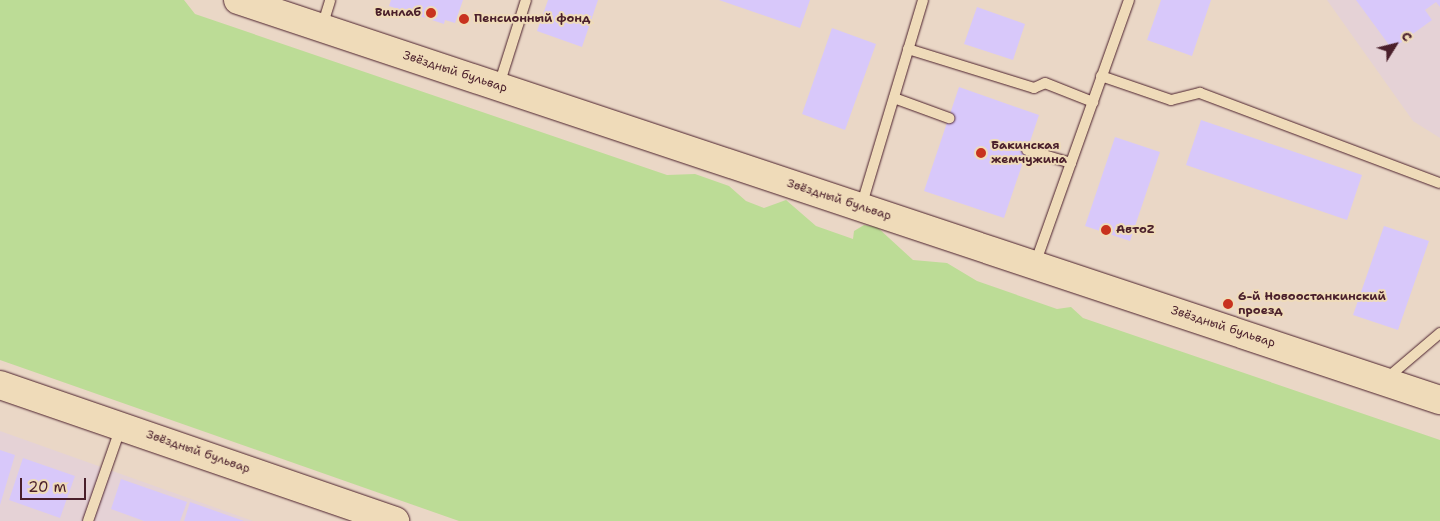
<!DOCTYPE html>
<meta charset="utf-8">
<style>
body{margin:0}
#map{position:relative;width:1440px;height:521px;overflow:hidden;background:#ead7c6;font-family:"Shantell Sans",sans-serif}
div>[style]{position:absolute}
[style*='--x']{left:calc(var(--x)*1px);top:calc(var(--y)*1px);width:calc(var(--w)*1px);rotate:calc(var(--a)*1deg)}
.built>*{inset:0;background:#e5d2d6}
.green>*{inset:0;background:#bcdc96}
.building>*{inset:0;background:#d8c8fa}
.roads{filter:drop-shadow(0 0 1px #4a1f2b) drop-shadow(0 0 1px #4a1f2b)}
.lane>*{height:10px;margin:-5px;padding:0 5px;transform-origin:5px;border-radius:5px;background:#efdbb9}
.secondary>*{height:28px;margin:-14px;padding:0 14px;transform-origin:14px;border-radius:14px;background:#efdbb9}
.dots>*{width:14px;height:14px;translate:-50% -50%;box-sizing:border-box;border:2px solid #efdbb9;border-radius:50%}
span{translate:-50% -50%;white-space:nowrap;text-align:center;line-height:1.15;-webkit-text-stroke:4px #efdbb9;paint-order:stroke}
.poi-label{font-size:12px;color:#4a1f2b;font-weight:700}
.right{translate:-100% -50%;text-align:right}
.left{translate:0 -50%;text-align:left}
.street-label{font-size:12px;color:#4a1f2b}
.north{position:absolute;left:1370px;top:20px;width:50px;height:50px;-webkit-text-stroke:4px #efdbb9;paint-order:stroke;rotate:54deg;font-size:14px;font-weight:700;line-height:20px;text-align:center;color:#4a1f2b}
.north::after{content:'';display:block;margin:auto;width:18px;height:22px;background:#4a1f2b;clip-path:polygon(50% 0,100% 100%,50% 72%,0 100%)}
.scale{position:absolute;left:20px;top:478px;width:66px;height:22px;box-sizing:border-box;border:2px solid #4a1f2b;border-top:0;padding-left:6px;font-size:15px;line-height:18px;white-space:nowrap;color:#4a1f2b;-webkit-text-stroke:4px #efdbb9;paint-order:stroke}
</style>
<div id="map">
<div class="built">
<div style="clip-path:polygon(1327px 0,1440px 0,1440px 138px,1413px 121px)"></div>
<div style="clip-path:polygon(0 431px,253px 521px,0 521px)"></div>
</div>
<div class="green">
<div style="clip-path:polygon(0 0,184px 0,195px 14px,667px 175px,695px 174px,729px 186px,746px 201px,764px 208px,786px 200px,816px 226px,853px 239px,854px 231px,864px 225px,877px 227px,913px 260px,947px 263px,977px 281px,1057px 309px,1071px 307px,1083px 318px,1440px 440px,1440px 521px,459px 521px,0 360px)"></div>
</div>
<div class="building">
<div style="clip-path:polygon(391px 0,463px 0,455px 23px,445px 20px,444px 24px,389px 6px)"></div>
<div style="clip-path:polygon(548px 0,598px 0,582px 47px,537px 31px)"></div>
<div style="clip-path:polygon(719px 0,810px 0,800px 28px)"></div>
<div style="clip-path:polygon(1161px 0,1211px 0,1192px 56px,1147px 40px)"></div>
<div style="clip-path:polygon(1356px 0,1440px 0,1440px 7px,1436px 2px,1425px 10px,1432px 20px,1392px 49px)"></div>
<div style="clip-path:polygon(977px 7px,1025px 24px,1013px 60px,964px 44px)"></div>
<div style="clip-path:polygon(832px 28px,876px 44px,845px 130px,802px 114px)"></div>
<div style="clip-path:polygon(959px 87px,1039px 115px,1004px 218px,924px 191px)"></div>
<div style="clip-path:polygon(1201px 120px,1362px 175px,1347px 220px,1186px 165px)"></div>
<div style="clip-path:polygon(1115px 137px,1160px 152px,1130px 241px,1085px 226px)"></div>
<div style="clip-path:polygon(1384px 226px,1429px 241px,1398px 330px,1353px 315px)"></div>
<div style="clip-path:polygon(0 450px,15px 455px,0 505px)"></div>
<div style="clip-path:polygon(23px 458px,75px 476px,60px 518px,9px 500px)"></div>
<div style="clip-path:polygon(121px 479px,187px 502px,180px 521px,144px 521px,111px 509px)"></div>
<div style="clip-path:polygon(190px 502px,244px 521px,184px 521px)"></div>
</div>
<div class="roads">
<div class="lane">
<div style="--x:322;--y:27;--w:28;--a:-73"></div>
<div style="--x:908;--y:49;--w:132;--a:17.2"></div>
<div style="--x:1034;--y:88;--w:12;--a:-24"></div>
<div style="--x:1045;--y:83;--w:52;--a:21.6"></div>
<div style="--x:1101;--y:76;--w:74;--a:18.9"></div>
<div style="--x:1171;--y:100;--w:30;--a:-14"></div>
<div style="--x:1200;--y:93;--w:256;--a:20.6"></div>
<div style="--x:499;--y:85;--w:89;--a:-72.4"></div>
<div style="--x:894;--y:98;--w:59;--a:20"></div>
<div style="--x:1027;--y:150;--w:46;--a:16.5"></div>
<div style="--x:861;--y:207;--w:216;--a:-73.3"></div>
<div style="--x:1035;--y:264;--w:280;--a:-70.4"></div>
<div style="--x:1386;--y:379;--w:71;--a:-40.4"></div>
<div style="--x:88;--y:521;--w:100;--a:-70.7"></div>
</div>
<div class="secondary">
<div style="--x:238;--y:0;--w:1267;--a:18.41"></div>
<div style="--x:0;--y:385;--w:418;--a:19"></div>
</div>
</div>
<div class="dots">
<div style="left:431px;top:13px;background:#c8321e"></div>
<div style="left:464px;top:19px;background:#c8321e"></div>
<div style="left:981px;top:153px;background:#c8321e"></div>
<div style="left:1106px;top:230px;background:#c8321e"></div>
<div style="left:1228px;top:304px;background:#c8321e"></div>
</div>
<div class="poi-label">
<span class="right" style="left:421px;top:13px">Винлаб</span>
<span class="left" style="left:474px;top:19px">Пенсионный фонд</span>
<span class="left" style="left:991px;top:153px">Бакинская<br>жемчужина</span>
<span class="left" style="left:1116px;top:230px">АвтоZ</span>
<span class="left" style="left:1238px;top:304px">6-й Новоостанкинский<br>проезд</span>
</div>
<div class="street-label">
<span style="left:455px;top:72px;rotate:18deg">Звёздный бульвар</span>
<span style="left:839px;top:200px;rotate:18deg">Звёздный бульвар</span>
<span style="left:1223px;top:327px;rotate:18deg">Звёздный бульвар</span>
<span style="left:198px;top:452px;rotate:19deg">Звёздный бульвар</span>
</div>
<div class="north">С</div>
<div class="scale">20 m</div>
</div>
